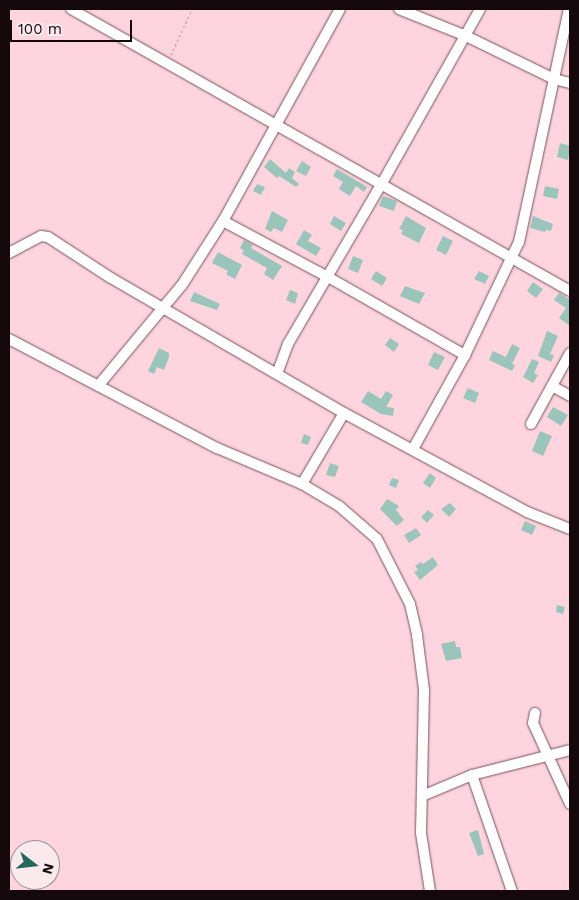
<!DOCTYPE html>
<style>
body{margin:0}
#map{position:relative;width:579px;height:900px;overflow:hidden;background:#fed4df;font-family:"Work Sans",sans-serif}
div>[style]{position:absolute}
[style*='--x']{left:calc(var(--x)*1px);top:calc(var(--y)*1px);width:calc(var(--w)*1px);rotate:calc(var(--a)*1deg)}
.building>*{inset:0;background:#9ac5ba}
.path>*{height:1px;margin-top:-0.5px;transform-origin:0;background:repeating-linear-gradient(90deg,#b6959e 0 2.5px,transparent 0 5px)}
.roads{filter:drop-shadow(0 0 1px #76535d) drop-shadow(0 0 1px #76535d)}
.minor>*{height:10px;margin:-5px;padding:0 5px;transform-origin:5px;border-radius:5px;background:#fff}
span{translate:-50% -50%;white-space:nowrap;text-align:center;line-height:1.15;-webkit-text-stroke:4px #fae9ed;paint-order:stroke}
.frame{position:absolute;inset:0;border:10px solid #15080c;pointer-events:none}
.north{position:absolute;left:10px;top:840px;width:50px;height:50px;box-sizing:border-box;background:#fae9ed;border:1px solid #9e8f93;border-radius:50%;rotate:106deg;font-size:14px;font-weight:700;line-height:20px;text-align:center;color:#15080c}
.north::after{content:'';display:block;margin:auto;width:18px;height:22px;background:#23685a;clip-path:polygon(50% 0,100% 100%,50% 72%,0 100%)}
.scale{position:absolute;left:10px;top:20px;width:122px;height:22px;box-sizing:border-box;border:2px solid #15080c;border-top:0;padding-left:6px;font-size:15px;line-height:18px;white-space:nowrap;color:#15080c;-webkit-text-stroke:4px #fae9ed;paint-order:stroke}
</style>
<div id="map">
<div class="building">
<div style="clip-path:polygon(560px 143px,570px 146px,568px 160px,557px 157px)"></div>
<div style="clip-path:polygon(270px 159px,286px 173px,289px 168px,295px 172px,292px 178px,299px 184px,296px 187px,279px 176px,277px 178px,264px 167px)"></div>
<div style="clip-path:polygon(302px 161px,311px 167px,306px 176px,296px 171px)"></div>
<div style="clip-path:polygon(337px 169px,367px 187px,364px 192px,356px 186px,350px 196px,339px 189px,343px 182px,333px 176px)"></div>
<div style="clip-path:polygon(257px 184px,265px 187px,261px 195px,253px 191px)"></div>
<div style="clip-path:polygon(545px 186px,559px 189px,557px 199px,543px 196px)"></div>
<div style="clip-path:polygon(383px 196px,397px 201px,394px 211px,379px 206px)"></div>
<div style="clip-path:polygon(272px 211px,288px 220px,282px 232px,274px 228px,271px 232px,265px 229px)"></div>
<div style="clip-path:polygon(334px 216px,346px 223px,341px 231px,330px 224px)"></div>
<div style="clip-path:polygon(406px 216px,426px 228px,419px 243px,401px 234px,403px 230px,399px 229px)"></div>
<div style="clip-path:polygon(533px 216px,553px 224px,551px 231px,546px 230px,545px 232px,530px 228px)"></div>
<div style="clip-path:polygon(304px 230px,312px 235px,308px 241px,321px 248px,316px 256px,296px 244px)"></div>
<div style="clip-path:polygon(443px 236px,453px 241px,446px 255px,436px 250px)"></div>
<div style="clip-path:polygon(244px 240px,253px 245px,251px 248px,282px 266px,273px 280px,264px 274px,267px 268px,242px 254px,244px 251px,240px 248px)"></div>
<div style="clip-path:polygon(218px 252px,242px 265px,235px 279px,226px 274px,228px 271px,212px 263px)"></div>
<div style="clip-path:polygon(353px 256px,363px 260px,358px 273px,348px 269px)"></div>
<div style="clip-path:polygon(376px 271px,387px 278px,382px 286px,371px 279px)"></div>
<div style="clip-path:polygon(479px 271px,489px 276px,485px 284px,474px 279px)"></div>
<div style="clip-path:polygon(533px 282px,543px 289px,536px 298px,527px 291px)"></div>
<div style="clip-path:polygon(405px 286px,425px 293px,419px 304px,400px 296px)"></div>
<div style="clip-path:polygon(290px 290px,298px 293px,295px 304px,286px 300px)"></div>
<div style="clip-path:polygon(194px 292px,220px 304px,217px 310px,190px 301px)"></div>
<div style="clip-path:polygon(559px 293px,570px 300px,570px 326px,559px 318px,566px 308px,554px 300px)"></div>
<div style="clip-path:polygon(547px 331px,558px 336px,550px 354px,554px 355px,551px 362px,538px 356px)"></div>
<div style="clip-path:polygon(390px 338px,399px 344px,394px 352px,385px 345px)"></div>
<div style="clip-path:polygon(512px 344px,520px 348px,512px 364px,515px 365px,512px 371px,489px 360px,493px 351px,506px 357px)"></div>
<div style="clip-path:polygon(159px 348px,169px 353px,169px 357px,164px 370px,157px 367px,154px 374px,148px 371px)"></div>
<div style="clip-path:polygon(434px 352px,445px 357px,438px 370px,428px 365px)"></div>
<div style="clip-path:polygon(532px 359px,539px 362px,534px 373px,538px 375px,533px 383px,523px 377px)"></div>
<div style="clip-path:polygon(468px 388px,479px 393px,475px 403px,463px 398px)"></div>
<div style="clip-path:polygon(368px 391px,381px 399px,386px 391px,393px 395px,386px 407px,394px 408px,393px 416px,381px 414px,361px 402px)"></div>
<div style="clip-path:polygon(553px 407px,568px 415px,561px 426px,547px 417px)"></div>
<div style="clip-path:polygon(540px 431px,552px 436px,543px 456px,532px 451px)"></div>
<div style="clip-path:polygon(304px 434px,311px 437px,308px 445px,301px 443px)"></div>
<div style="clip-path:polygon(330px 463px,339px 466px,335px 477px,326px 475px)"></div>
<div style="clip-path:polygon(430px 473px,436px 478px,430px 488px,423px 483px)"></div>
<div style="clip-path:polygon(392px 478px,399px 480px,396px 488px,389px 485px)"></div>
<div style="clip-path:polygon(387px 499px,399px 506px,396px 510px,404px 520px,397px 526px,380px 509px)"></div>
<div style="clip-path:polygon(450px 503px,456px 509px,449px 517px,441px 509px)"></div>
<div style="clip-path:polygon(428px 510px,434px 515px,427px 523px,421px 517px)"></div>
<div style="clip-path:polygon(525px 521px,536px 526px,532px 535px,521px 530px)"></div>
<div style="clip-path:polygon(416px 528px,421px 535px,409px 543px,404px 535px)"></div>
<div style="clip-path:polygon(433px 557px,438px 565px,420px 580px,414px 572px,418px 570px,415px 566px,421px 562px,423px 564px)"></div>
<div style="clip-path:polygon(557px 605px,565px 607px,563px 614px,556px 612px)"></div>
<div style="clip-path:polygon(455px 641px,456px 647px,460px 647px,462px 658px,446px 661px,441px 644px)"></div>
<div style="clip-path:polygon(478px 830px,484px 854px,478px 856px,469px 833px)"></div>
</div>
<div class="path">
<div style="--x:171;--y:55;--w:51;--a:-65.5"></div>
</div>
<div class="roads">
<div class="minor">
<div style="--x:71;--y:9;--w:573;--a:29.47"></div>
<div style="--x:399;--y:9;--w:72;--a:21.9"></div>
<div style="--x:466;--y:36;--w:98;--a:26"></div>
<div style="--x:554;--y:79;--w:16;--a:14"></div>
<div style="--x:223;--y:221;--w:119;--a:28.1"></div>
<div style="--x:328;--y:277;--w:158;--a:29.7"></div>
<div style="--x:9;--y:253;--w:36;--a:-28"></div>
<div style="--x:41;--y:236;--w:7;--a:8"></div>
<div style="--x:48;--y:237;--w:75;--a:33.1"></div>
<div style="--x:111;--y:278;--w:269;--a:30.1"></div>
<div style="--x:344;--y:413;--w:208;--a:28.4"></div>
<div style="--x:527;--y:512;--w:46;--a:21.6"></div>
<div style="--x:9;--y:339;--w:235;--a:27.7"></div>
<div style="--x:217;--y:448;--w:92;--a:23"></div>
<div style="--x:302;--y:484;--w:43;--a:30.7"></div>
<div style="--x:339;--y:506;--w:50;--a:41"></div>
<div style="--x:377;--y:539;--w:73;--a:63.1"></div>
<div style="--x:410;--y:604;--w:32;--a:77"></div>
<div style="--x:417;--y:635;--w:55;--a:82.7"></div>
<div style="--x:424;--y:690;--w:143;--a:91.2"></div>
<div style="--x:421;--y:833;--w:59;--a:81.2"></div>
<div style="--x:277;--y:374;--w:32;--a:-70"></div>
<div style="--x:288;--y:344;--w:184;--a:-59.7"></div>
<div style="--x:381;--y:185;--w:202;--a:-60.6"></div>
<div style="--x:98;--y:386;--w:131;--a:-50.3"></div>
<div style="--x:182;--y:285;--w:76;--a:-57.4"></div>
<div style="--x:223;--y:221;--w:242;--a:-61.1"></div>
<div style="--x:552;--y:386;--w:21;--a:29"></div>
<div style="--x:531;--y:424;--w:81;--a:-61.2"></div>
<div style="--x:413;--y:449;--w:107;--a:-61"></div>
<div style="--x:465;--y:355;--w:125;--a:-64.5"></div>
<div style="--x:519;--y:242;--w:238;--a:-77.9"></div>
<div style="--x:302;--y:484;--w:82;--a:-59.4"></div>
<div style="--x:535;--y:713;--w:10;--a:101"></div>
<div style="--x:533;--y:723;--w:89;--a:65.4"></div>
<div style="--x:472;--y:775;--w:123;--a:71"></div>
<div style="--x:422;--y:796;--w:54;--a:-22.8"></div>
<div style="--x:472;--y:775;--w:101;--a:-14.3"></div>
</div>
</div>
<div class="frame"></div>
<div class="north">N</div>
<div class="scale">100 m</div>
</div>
